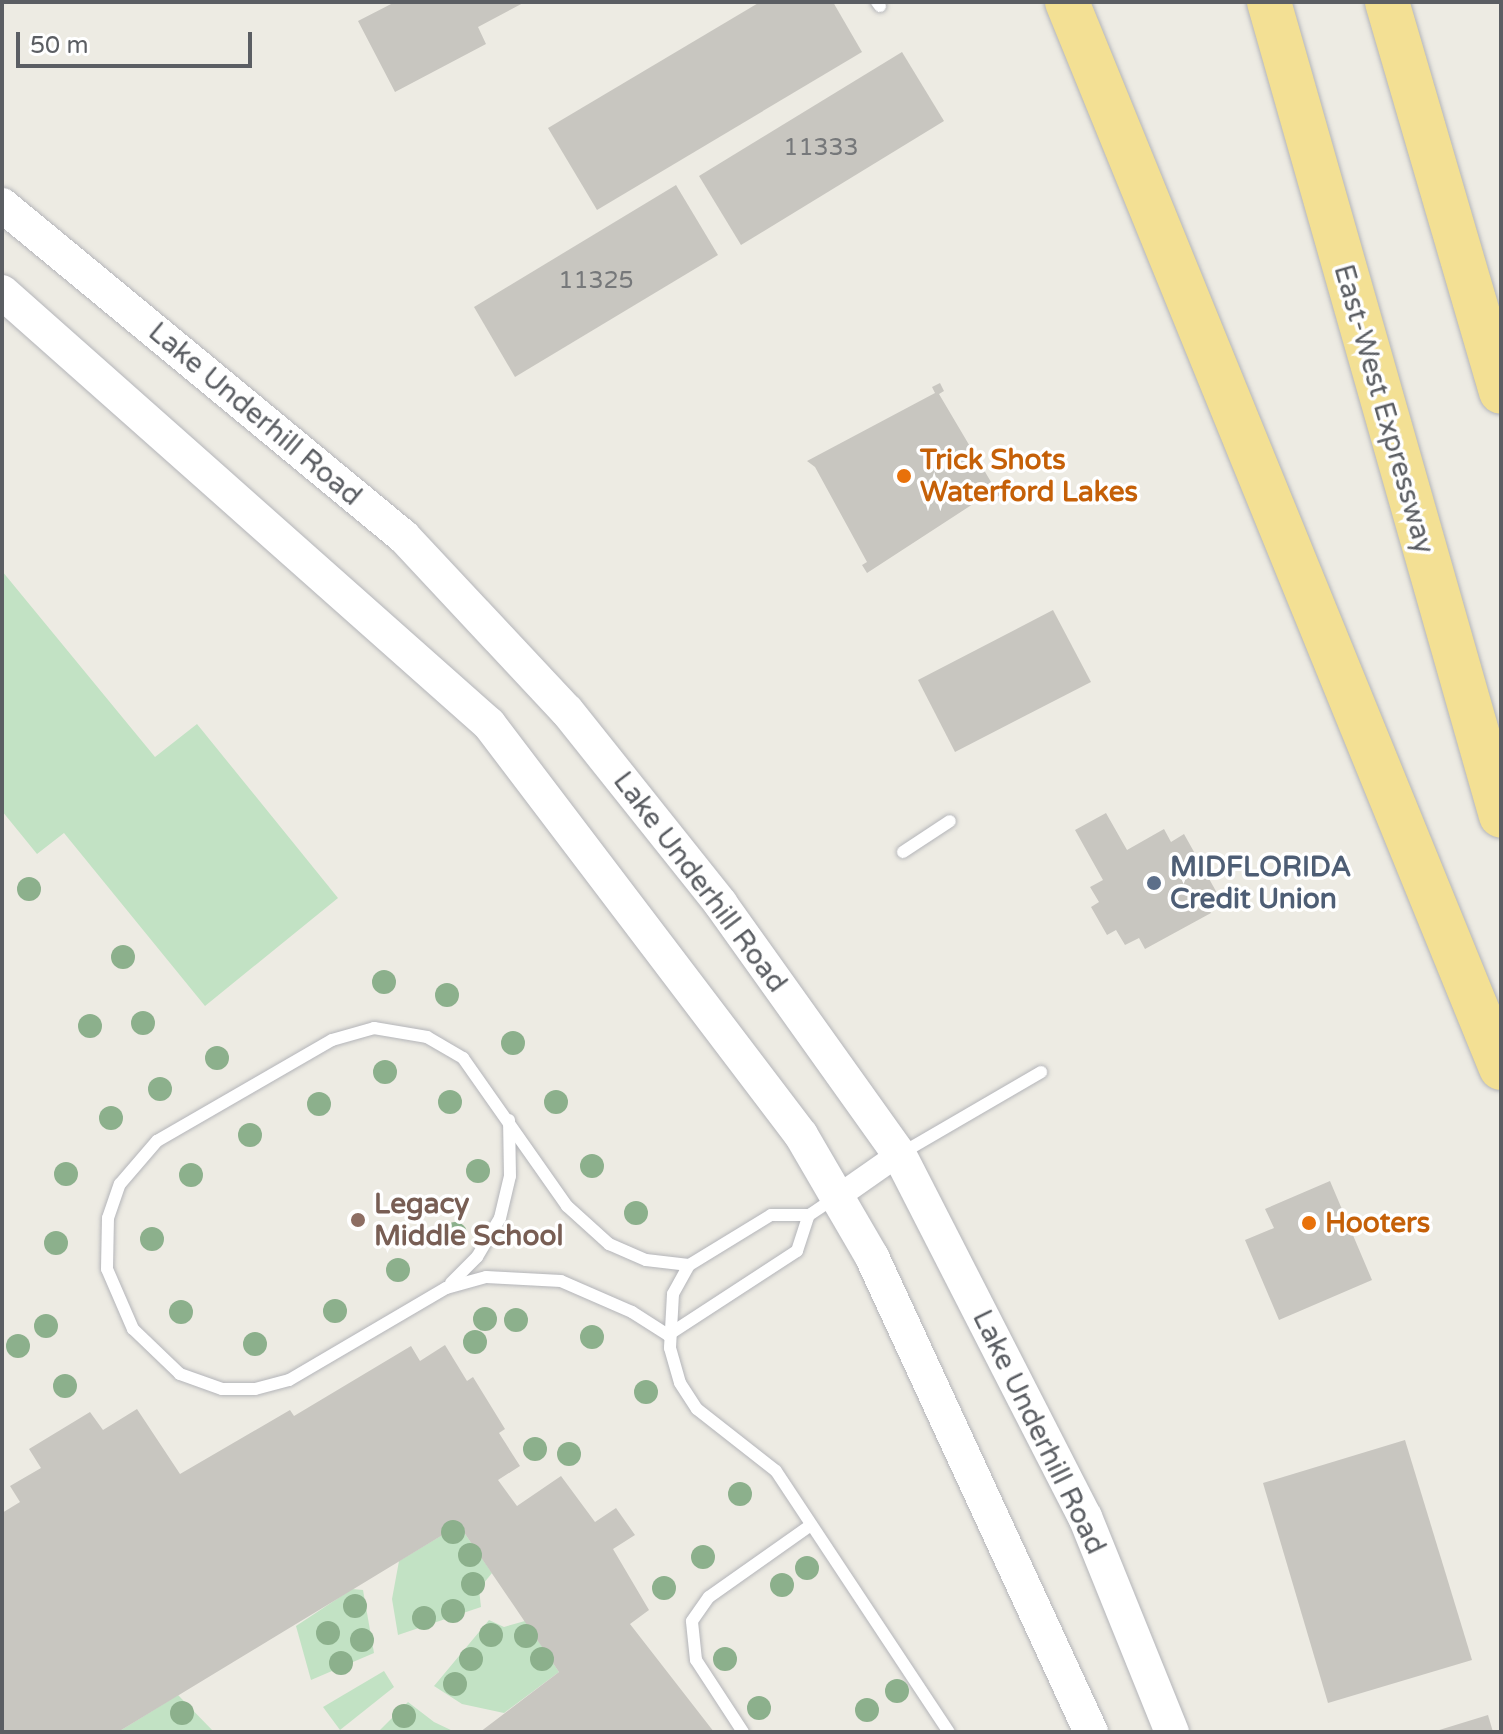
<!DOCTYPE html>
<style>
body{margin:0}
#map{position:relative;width:1503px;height:1734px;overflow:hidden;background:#edebe3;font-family:"Varela Round",sans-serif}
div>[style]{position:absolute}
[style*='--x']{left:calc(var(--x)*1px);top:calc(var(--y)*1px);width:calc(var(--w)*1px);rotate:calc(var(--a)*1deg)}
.green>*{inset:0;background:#c2e2c4}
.building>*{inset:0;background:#c8c6c0}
.roads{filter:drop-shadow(0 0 2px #b4b5b9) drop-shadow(0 0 2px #b4b5b9)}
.lane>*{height:12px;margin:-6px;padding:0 6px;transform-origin:6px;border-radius:6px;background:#fff}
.street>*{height:24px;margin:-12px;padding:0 12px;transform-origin:12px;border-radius:12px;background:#fff}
.secondary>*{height:34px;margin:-17px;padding:0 17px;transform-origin:17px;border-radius:17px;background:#fff}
.highway>*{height:44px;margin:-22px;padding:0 22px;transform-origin:22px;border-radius:22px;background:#f3e094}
.trees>*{width:24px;height:24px;margin:-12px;border-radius:50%;background:#8cb08c}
.dots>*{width:22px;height:22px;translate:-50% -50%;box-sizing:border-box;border:4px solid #fff;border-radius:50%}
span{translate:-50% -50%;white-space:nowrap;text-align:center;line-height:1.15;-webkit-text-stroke:7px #fff;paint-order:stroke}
.number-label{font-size:24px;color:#76787a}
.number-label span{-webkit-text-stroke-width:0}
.street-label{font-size:28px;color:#5b5e63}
.food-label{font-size:28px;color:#c56008;font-weight:700}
.left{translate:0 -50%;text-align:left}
.service-label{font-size:28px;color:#4e5e75;font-weight:700}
.education-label{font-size:28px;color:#785e54;font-weight:700}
.frame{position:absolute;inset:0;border:4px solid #5b5e63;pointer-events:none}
.scale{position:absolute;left:16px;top:32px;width:236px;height:36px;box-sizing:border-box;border:4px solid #5b5e63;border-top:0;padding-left:10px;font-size:24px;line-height:28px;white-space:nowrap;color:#5b5e63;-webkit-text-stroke:6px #fff;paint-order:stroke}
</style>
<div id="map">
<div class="green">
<div style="clip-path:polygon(2px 571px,155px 757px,197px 724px,338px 898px,205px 1006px,64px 833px,37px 854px,2px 811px)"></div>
<div style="clip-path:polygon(459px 1525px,492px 1573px,479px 1589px,481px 1607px,398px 1635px,392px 1599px,399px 1561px)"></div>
<div style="clip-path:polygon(352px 1589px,363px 1590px,374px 1653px,311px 1680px,296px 1626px)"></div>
<div style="clip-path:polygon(489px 1620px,504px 1627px,525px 1621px,559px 1672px,504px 1713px,462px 1704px,434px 1686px)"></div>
<div style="clip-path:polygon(384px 1671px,394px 1687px,340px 1730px,323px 1707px)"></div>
<div style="clip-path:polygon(178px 1695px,214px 1732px,118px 1732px)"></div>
<div style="clip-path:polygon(408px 1702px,434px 1722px,455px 1732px,378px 1732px)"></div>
</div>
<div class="building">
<div style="clip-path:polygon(395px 2px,525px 2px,478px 27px,486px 44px,395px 92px,358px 21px)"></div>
<div style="clip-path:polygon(760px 2px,833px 2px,862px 52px,597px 210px,548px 128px)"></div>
<div style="clip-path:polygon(902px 52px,944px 121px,741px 245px,699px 176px)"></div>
<div style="clip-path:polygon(676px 185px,718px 255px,515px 377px,474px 307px)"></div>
<div style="clip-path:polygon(940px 383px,944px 391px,939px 394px,994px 487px,999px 484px,1005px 492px,997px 497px,993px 491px,867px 573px,862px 565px,867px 562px,815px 467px,807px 461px,935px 393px,932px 387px)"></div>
<div style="clip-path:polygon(1053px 610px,1091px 682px,955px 752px,918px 680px)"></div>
<div style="clip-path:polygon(1106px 813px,1127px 850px,1164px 829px,1171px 842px,1184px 834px,1217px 893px,1204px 900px,1211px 913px,1145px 949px,1139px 938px,1125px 945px,1116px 930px,1107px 935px,1091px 907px,1099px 902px,1090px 887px,1103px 880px,1075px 830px)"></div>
<div style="clip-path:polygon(1330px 1181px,1372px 1280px,1279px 1320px,1245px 1240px,1274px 1228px,1265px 1209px)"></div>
<div style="clip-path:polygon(445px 1345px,467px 1381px,473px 1377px,505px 1429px,499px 1433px,520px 1466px,498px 1480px,517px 1506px,561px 1476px,595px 1522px,616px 1508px,635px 1535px,613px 1549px,649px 1610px,630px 1624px,714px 1732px,480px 1732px,559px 1672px,459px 1525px,118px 1732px,2px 1732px,2px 1513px,20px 1502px,10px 1486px,41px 1468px,29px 1449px,90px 1412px,103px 1430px,137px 1409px,180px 1474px,290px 1410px,294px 1416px,411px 1346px,420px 1361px)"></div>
<div style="clip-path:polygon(1405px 1440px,1472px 1660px,1328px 1703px,1263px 1483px)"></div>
<div style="clip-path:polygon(1488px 1715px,1493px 1732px,1436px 1732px,1436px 1731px)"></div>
</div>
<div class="roads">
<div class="lane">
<div style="--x:877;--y:2;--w:5;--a:53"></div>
<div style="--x:903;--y:852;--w:56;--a:-33.4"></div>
<div style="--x:902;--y:1153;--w:161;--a:-30.2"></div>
<div style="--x:836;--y:1197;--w:32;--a:146"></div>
<div style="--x:809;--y:1215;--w:38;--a:180"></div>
<div style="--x:771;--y:1215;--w:96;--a:148.6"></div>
<div style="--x:689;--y:1265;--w:33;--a:119"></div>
<div style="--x:673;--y:1294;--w:54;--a:93.2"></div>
<div style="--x:670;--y:1348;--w:36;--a:74"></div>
<div style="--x:680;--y:1383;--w:31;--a:57"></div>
<div style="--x:697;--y:1409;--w:100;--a:38.1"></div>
<div style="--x:776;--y:1471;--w:313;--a:56.5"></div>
<div style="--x:451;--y:1283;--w:37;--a:-45"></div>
<div style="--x:477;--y:1257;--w:45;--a:-59.5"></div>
<div style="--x:500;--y:1218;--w:43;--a:-76.6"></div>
<div style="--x:510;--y:1176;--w:56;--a:-91"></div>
<div style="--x:668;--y:1335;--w:43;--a:-147.4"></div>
<div style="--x:632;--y:1312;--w:77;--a:-156.4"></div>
<div style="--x:561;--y:1281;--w:75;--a:-176.9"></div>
<div style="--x:486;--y:1277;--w:41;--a:164.6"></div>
<div style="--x:446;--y:1288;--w:182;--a:149.6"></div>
<div style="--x:289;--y:1380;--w:35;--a:165"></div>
<div style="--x:255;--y:1389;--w:33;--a:180"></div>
<div style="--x:222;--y:1389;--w:45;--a:-160.3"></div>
<div style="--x:180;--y:1374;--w:65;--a:-136.2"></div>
<div style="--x:133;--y:1329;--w:65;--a:-113.4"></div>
<div style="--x:107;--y:1269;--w:51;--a:-88.9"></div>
<div style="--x:108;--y:1218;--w:36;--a:-71"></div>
<div style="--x:120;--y:1184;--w:57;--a:-49.3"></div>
<div style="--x:157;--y:1141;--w:202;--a:-30"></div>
<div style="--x:332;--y:1040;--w:44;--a:-15.9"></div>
<div style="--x:374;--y:1028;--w:54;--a:9.6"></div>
<div style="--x:427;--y:1037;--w:42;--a:30.3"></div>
<div style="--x:463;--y:1058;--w:181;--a:54.9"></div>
<div style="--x:567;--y:1206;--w:57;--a:42.1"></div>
<div style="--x:609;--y:1244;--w:40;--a:23.4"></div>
<div style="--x:646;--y:1260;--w:43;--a:6.6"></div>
<div style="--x:668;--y:1335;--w:154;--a:-33.1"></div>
<div style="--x:797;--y:1251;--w:38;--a:-72"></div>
<div style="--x:743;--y:1732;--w:86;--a:-123.1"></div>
<div style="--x:696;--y:1660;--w:39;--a:-96"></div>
<div style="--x:692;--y:1621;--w:29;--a:-55"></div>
<div style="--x:709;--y:1597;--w:125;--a:-35.2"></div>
</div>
<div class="street">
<div style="--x:839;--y:1196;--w:73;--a:-35"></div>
</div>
<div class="secondary">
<div style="--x:2;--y:205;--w:521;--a:39.55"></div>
<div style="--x:404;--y:537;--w:238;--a:46.9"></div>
<div style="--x:567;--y:711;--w:246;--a:51.4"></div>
<div style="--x:720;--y:903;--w:308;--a:54.5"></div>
<div style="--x:899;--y:1154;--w:408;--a:62.9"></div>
<div style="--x:1085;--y:1517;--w:232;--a:68"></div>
<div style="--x:2;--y:292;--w:651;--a:41.58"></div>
<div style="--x:489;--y:724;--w:516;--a:52.8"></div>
<div style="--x:801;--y:1135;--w:141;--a:59.8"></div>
<div style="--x:872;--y:1257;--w:523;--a:65.25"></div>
</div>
<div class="highway">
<div style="--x:1067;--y:2;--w:1151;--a:67.85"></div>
<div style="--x:1269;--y:2;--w:846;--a:74.09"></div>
<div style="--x:1387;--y:2;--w:406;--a:73.7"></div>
</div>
</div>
<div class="trees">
<div style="left:29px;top:889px"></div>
<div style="left:123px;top:957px"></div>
<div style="left:384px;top:982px"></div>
<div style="left:447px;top:995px"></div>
<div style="left:143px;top:1023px"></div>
<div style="left:90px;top:1026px"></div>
<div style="left:513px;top:1043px"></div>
<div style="left:217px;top:1058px"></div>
<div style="left:385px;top:1072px"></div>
<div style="left:160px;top:1089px"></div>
<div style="left:450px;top:1102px"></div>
<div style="left:556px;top:1102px"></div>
<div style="left:319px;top:1104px"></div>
<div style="left:111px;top:1118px"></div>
<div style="left:250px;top:1135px"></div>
<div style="left:592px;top:1166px"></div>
<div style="left:478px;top:1171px"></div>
<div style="left:66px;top:1174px"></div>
<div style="left:191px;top:1175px"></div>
<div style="left:636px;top:1213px"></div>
<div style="left:455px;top:1234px"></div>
<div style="left:152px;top:1239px"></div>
<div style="left:56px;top:1243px"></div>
<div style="left:398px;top:1270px"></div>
<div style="left:335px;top:1311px"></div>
<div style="left:181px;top:1312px"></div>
<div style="left:485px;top:1319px"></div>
<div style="left:516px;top:1320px"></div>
<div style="left:46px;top:1326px"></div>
<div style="left:592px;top:1337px"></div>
<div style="left:475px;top:1342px"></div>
<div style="left:255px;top:1344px"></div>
<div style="left:18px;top:1346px"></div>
<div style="left:65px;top:1386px"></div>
<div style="left:646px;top:1392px"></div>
<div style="left:535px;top:1449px"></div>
<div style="left:569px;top:1454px"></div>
<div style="left:740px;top:1494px"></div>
<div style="left:453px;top:1532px"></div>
<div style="left:470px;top:1555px"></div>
<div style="left:703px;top:1557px"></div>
<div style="left:807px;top:1568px"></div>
<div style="left:473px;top:1584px"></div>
<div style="left:782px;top:1585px"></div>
<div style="left:664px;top:1588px"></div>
<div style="left:355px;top:1606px"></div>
<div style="left:453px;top:1611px"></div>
<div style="left:424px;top:1618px"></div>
<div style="left:328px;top:1633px"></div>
<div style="left:491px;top:1635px"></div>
<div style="left:526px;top:1636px"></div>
<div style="left:362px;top:1640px"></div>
<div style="left:471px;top:1659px"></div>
<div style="left:542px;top:1659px"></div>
<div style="left:725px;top:1659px"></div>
<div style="left:341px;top:1663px"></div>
<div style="left:455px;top:1684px"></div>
<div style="left:897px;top:1691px"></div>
<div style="left:759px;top:1708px"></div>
<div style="left:867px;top:1710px"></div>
<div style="left:182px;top:1713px"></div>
<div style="left:404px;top:1716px"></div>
</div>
<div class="dots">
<div style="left:904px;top:476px;background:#e8710a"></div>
<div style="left:1154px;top:883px;background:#5c6f8a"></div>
<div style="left:358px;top:1220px;background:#8d6e63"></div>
<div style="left:1309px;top:1223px;background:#e8710a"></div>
</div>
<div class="number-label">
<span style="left:821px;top:148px">11333</span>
<span style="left:596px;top:281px">11325</span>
</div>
<div class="street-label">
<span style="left:1384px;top:409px;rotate:74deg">East-West Expressway</span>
<span style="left:255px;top:414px;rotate:40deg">Lake Underhill Road</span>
<span style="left:700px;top:882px;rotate:53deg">Lake Underhill Road</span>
<span style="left:1039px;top:1432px;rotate:64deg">Lake Underhill Road</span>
</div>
<div class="food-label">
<span class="left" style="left:920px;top:476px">Trick Shots<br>Waterford Lakes</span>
<span class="left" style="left:1325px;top:1223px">Hooters</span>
</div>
<div class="service-label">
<span class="left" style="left:1170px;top:883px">MIDFLORIDA<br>Credit Union</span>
</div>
<div class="education-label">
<span class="left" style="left:374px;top:1220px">Legacy<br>Middle School</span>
</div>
<div class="frame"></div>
<div class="scale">50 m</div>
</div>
